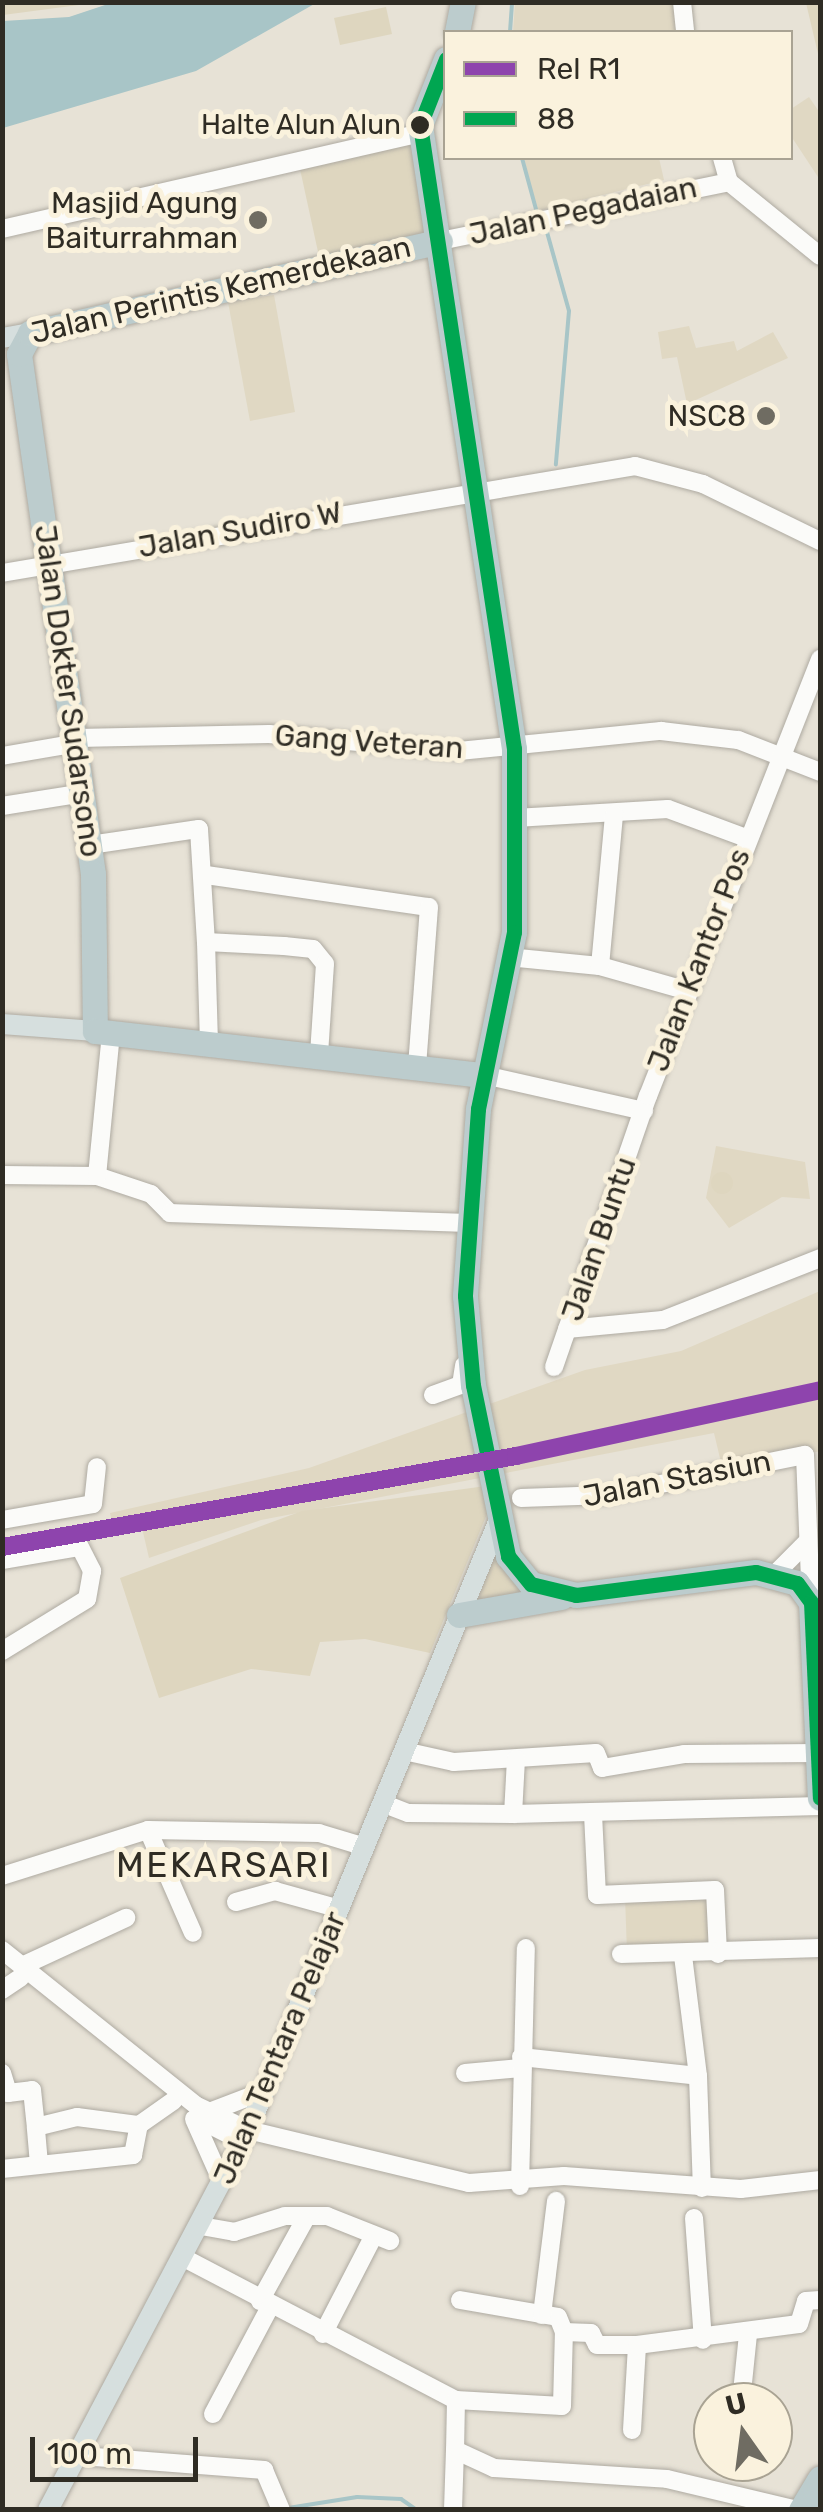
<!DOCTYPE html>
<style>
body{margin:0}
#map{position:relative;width:823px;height:2512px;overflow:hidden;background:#e7e2d6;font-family:Rubik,sans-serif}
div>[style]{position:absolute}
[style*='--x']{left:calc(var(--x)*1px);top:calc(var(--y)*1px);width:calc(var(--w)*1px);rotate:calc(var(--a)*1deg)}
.built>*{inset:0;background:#e0d8c3}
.green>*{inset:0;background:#ded6bf}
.round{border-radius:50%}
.water>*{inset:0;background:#a8c5c7}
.stream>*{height:4px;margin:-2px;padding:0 2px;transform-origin:2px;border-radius:2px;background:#a8c5c7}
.roads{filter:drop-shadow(0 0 2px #aeaaa1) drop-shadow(0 0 2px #aeaaa1)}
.minor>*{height:18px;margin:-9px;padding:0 9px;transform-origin:9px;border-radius:9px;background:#fbfbf9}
.major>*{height:20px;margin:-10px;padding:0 10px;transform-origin:10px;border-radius:10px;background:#d6dfde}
.highway>*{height:25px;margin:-12.5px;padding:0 12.5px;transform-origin:12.5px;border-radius:12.5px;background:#bccccd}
.bus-1>*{height:15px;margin:-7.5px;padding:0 7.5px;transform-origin:7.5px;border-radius:7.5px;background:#00a651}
.rail-1>*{height:18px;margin:-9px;padding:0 9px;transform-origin:9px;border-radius:9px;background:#8e44ad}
.dots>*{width:28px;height:28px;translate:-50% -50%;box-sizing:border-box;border:5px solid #faf2dd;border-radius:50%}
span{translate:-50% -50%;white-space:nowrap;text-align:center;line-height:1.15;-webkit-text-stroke:10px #faf2dd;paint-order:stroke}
.bus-label{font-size:28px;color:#2f2c24}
.right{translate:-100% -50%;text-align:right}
.poi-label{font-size:30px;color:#2f2c24}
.street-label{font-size:30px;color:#2f2c24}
.quarter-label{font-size:35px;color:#2f2c24;letter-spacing:2.5px}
.frame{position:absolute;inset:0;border:5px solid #2f2c24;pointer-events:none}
.legend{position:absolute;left:443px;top:30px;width:350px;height:130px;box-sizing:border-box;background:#faf2dd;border:2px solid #a9a393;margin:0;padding:12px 18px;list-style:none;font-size:30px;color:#2f2c24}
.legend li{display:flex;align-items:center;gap:20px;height:50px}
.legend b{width:50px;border:2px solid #a9a393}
.north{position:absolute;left:693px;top:2382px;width:100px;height:100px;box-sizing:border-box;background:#faf2dd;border:2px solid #a9a393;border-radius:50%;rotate:346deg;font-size:28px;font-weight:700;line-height:40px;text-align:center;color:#2f2c24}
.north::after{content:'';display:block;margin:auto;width:35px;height:45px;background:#6f6c62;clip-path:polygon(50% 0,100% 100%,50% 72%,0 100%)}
.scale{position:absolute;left:30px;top:2437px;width:168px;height:45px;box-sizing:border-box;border:5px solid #2f2c24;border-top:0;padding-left:12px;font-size:30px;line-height:35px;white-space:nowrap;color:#2f2c24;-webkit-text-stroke:8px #faf2dd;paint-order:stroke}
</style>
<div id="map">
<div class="built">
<div style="clip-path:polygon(515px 2px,679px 3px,682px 32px,513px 32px)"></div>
<div style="clip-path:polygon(809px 97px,820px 113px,820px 180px,791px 136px,791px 109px)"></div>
<div style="clip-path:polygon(524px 158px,659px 158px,664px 180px,537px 211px)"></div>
<div style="clip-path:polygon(274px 295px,295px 412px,250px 421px,228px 302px)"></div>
<div style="clip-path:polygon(689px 326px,696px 348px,734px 341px,737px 351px,773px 332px,788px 358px,687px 404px,677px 357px,662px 359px,658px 332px)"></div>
<div style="clip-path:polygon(716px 1146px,805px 1162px,810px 1199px,782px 1197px,729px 1228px,706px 1198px)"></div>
<div style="clip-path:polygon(820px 1291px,820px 1451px,724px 1475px,714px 1433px,261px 1520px,149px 1558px,142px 1528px,115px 1534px,110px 1513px,309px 1468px,585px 1370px,681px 1351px)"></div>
<div style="clip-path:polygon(713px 1892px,716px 1953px,627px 1953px,625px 1896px)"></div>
</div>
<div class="green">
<div style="clip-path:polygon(3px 2px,94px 2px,94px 3px,3px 15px)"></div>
<div style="clip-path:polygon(806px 3px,820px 3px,820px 62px)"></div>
<div style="clip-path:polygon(386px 7px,392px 34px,340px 45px,334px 18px)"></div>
<div style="clip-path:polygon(415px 143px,435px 235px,320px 261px,300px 169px)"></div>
<div class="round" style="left:711px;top:1172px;width:22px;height:22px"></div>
<div style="clip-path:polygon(486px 1486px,487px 1514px,430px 1653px,365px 1639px,320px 1642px,310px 1676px,251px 1669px,159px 1698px,120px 1578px,302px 1511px)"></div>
<div style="clip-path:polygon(495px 1553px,533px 1595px,475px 1606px)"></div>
</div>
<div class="water">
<div style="clip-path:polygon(111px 3px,111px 2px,316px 3px,196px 71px,3px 128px,3px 21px,69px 17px)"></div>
</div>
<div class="stream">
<div style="--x:510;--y:32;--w:30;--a:-86"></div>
<div style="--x:522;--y:158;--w:57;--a:74.7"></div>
<div style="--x:545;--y:225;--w:89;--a:74.4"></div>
<div style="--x:569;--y:311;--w:154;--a:94.9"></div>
<div style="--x:288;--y:2508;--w:70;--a:-9.1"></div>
<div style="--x:357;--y:2497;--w:44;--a:2.6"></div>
<div style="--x:401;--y:2499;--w:19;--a:35"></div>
</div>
<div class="roads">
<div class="minor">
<div style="--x:682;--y:2;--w:30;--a:84"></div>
<div style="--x:722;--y:158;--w:25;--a:74"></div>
<div style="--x:2;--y:229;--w:430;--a:-12.9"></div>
<div style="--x:440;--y:241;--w:295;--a:-11.5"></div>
<div style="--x:729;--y:182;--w:117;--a:39.1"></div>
<div style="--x:2;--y:573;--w:642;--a:-9.59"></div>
<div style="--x:635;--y:466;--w:70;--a:14.8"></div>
<div style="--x:703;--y:484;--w:130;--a:26"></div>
<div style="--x:77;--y:738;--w:192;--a:-1.2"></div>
<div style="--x:269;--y:734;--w:191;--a:5.1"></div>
<div style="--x:459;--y:751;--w:203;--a:-5.7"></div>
<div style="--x:661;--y:731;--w:78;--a:6.7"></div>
<div style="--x:738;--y:740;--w:88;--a:21.3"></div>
<div style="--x:2;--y:756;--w:76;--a:-9.8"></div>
<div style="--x:2;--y:806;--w:82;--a:-9.1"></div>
<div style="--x:515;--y:818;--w:153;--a:-3.4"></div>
<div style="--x:668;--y:809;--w:83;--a:20.4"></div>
<div style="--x:90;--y:845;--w:110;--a:-8.4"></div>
<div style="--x:199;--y:829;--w:113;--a:86.5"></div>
<div style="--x:206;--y:875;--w:225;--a:8.2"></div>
<div style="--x:429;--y:907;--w:159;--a:94.3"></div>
<div style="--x:508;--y:957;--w:92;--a:5.6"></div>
<div style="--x:600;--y:966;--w:91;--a:15.9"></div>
<div style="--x:600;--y:966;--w:152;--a:-84.7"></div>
<div style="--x:209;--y:1043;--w:101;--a:-91.7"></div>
<div style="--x:206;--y:942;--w:78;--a:2.9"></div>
<div style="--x:284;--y:946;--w:29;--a:6"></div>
<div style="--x:313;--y:949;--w:19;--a:51"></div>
<div style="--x:325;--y:964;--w:91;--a:93.8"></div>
<div style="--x:484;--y:1075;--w:164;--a:12.7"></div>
<div style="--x:2;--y:1175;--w:95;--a:0.6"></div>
<div style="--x:97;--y:1176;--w:57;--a:18.4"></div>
<div style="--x:151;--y:1194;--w:27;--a:45"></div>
<div style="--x:170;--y:1213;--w:297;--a:1.9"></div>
<div style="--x:97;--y:1176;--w:145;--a:-84.4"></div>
<div style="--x:567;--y:1329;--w:96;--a:-5.4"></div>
<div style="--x:663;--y:1320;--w:169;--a:-21.5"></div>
<div style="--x:554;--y:1367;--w:287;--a:-70.9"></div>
<div style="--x:648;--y:1096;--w:470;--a:-68.5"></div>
<div style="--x:433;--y:1395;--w:30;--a:-20"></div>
<div style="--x:461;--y:1385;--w:20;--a:-81"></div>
<div style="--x:521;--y:1498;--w:85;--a:-2"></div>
<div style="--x:606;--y:1495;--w:203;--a:-11.4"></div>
<div style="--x:805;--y:1455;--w:147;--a:87.7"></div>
<div style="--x:2;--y:1520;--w:92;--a:-10"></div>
<div style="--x:93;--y:1504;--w:37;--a:-84"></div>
<div style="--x:2;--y:1560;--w:79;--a:-9.5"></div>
<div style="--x:80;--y:1547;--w:27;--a:63"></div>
<div style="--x:92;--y:1571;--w:28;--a:100"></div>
<div style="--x:87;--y:1599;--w:100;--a:148.5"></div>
<div style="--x:776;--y:1573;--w:45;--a:-45"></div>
<div style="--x:404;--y:1751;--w:51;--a:12.4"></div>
<div style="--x:454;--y:1762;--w:142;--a:-3.6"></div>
<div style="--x:596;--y:1753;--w:16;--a:68"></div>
<div style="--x:602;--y:1768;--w:83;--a:-9.7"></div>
<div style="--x:684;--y:1754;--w:135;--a:-0.4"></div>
<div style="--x:516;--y:1759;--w:55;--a:93.1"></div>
<div style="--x:513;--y:1814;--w:307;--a:-1.5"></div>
<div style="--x:382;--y:1803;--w:28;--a:21"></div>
<div style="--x:408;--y:1813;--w:105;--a:0.5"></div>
<div style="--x:593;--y:1814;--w:81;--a:87.2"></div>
<div style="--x:597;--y:1895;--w:118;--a:-2.4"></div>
<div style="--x:715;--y:1890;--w:64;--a:87.3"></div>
<div style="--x:148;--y:1830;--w:112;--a:66.4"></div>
<div style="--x:2;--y:1876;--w:153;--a:-17.5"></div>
<div style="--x:148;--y:1830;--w:171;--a:1"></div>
<div style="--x:319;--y:1833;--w:48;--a:16.9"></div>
<div style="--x:236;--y:1902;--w:41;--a:-15.8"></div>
<div style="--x:275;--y:1891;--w:67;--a:15.5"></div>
<div style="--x:2;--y:1950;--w:250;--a:38.7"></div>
<div style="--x:197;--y:2106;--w:56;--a:25.2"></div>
<div style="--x:248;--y:2130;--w:227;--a:13.5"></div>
<div style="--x:469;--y:2183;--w:95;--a:-4.2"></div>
<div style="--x:564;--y:2176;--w:177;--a:4.2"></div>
<div style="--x:741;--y:2189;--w:80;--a:-6.5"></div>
<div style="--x:621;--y:1954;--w:199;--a:-1.7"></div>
<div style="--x:22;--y:1966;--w:115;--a:-24.8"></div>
<div style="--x:2;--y:1990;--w:22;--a:-34"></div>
<div style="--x:521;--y:2057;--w:178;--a:6.1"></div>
<div style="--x:698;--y:2076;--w:121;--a:-97.1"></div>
<div style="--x:2;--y:2073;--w:21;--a:73"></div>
<div style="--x:8;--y:2093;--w:24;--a:-7"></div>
<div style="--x:32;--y:2090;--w:37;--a:84"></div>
<div style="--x:465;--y:2073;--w:56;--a:-5.1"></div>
<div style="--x:698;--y:2076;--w:112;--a:88"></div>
<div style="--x:212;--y:2111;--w:56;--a:-21"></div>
<div style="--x:194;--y:2119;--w:69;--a:66"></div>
<div style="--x:198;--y:2119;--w:49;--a:26.6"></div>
<div style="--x:39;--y:2164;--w:37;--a:-95"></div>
<div style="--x:36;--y:2127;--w:42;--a:-13.7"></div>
<div style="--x:77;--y:2117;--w:63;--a:7.4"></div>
<div style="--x:2;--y:2169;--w:132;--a:-6.1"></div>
<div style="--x:133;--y:2155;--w:31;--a:-79"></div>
<div style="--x:139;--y:2125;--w:42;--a:-35.2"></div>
<div style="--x:520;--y:2186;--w:238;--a:-88.6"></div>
<div style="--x:694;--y:2218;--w:122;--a:85.8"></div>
<div style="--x:201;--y:2226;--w:34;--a:10"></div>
<div style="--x:234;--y:2232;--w:53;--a:-17.4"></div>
<div style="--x:285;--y:2216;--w:42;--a:0"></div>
<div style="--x:327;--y:2216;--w:68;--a:21.6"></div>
<div style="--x:184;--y:2258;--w:307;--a:27.6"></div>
<div style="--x:456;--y:2400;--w:106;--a:3.2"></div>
<div style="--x:562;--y:2406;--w:74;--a:-88.5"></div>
<div style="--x:460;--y:2300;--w:99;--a:9.8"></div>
<div style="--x:558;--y:2317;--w:16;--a:68"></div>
<div style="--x:564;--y:2332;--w:27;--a:2"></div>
<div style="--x:591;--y:2333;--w:13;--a:63"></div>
<div style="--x:597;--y:2345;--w:40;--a:0"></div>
<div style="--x:637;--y:2345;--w:163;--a:-7.4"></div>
<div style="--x:799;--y:2324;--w:24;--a:-73"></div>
<div style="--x:806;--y:2301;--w:14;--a:-4"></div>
<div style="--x:260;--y:2301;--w:97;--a:-61.1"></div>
<div style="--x:542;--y:2315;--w:115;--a:-83"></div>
<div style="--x:323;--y:2334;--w:111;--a:-62.7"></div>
<div style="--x:456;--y:2400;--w:50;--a:91.1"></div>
<div style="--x:455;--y:2450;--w:43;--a:24.8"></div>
<div style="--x:494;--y:2468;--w:173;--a:3.6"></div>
<div style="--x:667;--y:2479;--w:134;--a:13.4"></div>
<div style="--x:741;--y:2402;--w:68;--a:-84.1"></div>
<div style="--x:213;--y:2414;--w:123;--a:-62"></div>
<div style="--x:632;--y:2430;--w:85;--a:-86.6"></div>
<div style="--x:82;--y:2456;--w:183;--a:4.4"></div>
<div style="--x:264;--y:2470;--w:43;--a:67"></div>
<div style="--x:453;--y:2510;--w:60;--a:-88.1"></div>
</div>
<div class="major">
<div style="--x:2;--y:338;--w:28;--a:-10"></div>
<div style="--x:2;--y:1024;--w:93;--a:4.3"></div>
<div style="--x:48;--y:2510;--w:429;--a:-62.2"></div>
<div style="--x:248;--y:2130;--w:665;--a:-67.64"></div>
</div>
<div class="highway">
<div style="--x:457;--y:32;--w:31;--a:-79"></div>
<div style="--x:446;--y:59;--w:71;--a:111.5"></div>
<div style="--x:420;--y:125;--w:631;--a:81.43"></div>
<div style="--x:514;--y:749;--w:183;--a:90"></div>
<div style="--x:514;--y:932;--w:181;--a:101.5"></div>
<div style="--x:478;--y:1109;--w:187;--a:94"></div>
<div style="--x:465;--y:1296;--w:89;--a:84.9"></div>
<div style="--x:473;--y:1385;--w:175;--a:78.4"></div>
<div style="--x:508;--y:1556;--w:36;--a:51"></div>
<div style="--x:531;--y:1584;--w:46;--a:13.7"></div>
<div style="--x:576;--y:1595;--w:181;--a:-7.3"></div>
<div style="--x:756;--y:1572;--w:42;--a:15"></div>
<div style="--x:797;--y:1583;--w:24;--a:54"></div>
<div style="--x:811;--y:1602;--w:196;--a:87.4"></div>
<div style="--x:19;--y:354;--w:525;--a:81.9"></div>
<div style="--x:93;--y:874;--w:157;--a:89.3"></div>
<div style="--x:95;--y:1031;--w:391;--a:6.5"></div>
<div style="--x:19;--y:354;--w:24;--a:-62"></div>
<div style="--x:30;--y:333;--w:420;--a:-12.6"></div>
<div style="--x:459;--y:1615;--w:104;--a:-10"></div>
<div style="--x:801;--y:2510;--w:37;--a:-59"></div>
</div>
</div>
<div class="bus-1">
<div style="--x:446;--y:59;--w:71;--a:111.5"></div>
<div style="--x:420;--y:125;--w:631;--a:81.43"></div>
<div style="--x:514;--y:749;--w:183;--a:90"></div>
<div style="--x:514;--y:932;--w:181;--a:101.5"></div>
<div style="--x:478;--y:1109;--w:187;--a:94"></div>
<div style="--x:465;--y:1296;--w:89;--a:84.9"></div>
<div style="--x:473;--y:1385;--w:175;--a:78.4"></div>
<div style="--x:508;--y:1556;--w:36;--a:51"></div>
<div style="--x:531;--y:1584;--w:46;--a:13.7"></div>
<div style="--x:576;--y:1595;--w:181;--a:-7.3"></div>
<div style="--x:756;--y:1572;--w:42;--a:15"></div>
<div style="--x:797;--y:1583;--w:24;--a:54"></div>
<div style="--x:811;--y:1602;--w:196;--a:87.4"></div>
</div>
<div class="rail-1">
<div style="--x:2;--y:1547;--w:522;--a:-10.04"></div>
<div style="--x:516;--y:1456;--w:311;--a:-12.2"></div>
</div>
<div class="dots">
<div style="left:420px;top:125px;background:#2f2c24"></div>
<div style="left:258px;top:220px;background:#6f6c62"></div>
<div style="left:766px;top:416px;background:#6f6c62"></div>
</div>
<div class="bus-label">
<span class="right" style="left:401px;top:125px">Halte Alun Alun</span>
</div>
<div class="poi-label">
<span class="right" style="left:238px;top:220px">Masjid Agung<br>Baiturrahman</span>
<span class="right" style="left:746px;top:416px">NSC8</span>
</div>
<div class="street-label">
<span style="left:583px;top:211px;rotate:-12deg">Jalan Pegadaian</span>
<span style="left:221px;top:290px;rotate:-13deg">Jalan Perintis Kemerdekaan</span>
<span style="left:240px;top:530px;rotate:-10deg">Jalan Sudiro W</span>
<span style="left:68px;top:691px;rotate:82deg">Jalan Dokter Sudarsono</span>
<span style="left:369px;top:742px;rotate:4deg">Gang Veteran</span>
<span style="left:699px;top:960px;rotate:-69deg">Jalan Kantor Pos</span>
<span style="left:599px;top:1239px;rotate:-71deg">Jalan Buntu</span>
<span style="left:677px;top:1479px;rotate:-11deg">Jalan Stasiun</span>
<span style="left:280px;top:2048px;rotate:-67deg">Jalan Tentara Pelajar</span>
</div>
<div class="quarter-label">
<span style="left:224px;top:1865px">MEKARSARI</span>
</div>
<div class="frame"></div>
<ul class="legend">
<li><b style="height:12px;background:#8e44ad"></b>Rel R1</li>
<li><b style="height:12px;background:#00a651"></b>88</li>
</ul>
<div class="north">U</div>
<div class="scale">100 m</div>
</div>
